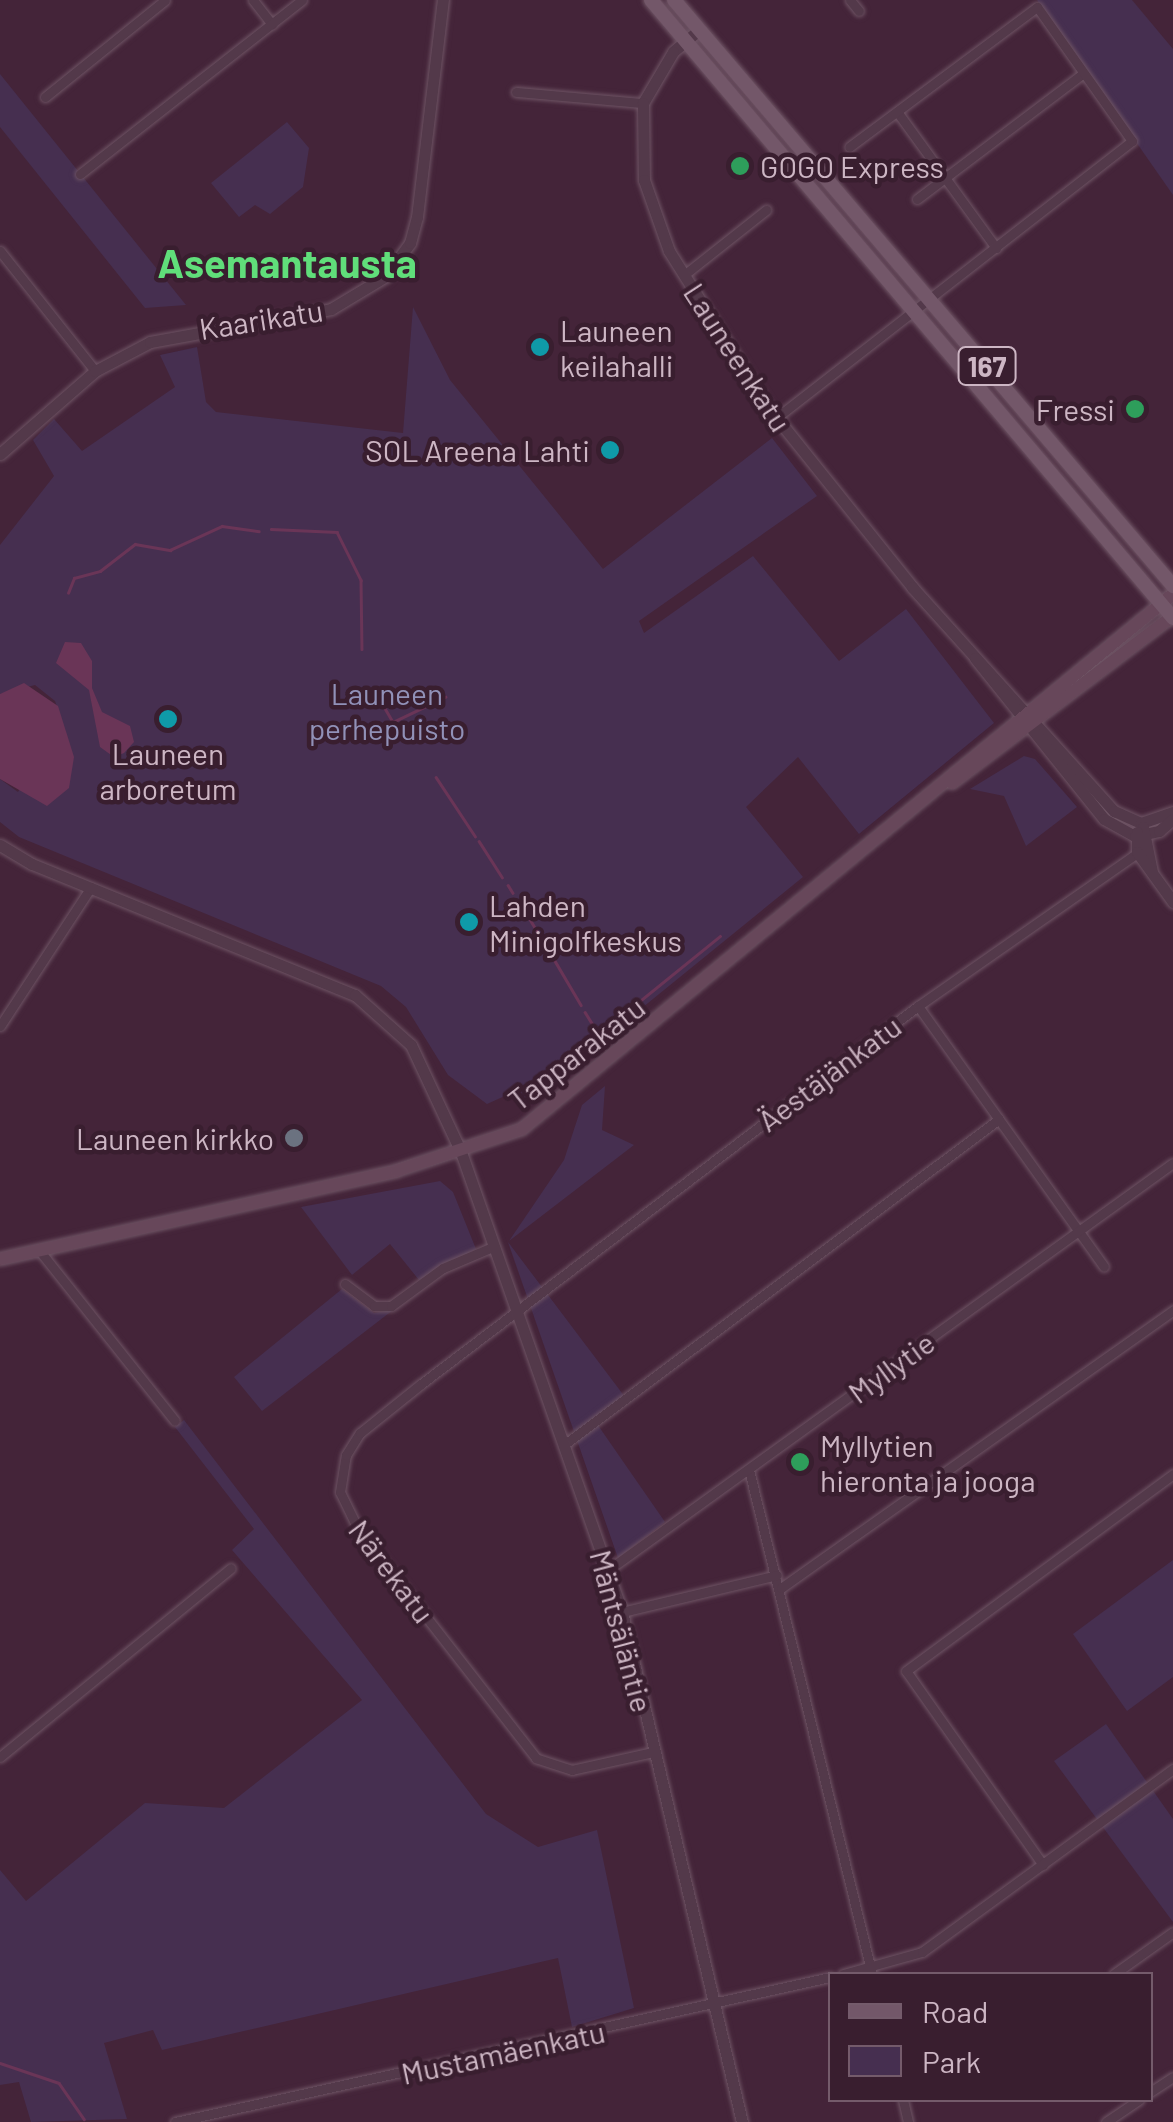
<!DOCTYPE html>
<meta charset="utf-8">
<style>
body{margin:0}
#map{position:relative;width:1173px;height:2122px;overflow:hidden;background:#442439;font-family:Barlow,sans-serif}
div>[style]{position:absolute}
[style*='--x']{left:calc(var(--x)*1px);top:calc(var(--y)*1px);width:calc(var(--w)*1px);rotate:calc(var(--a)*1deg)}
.green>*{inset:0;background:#462f50}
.water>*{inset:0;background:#6a3557}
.stream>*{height:2.5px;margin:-1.25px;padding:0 1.25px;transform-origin:1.25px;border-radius:1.25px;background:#6a3557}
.roads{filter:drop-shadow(0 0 2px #6e5464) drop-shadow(0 0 2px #6e5464)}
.minor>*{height:9px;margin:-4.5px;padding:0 4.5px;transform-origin:4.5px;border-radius:4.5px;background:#53394a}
.tertiary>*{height:11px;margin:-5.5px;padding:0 5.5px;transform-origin:5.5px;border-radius:5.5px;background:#53394a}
.secondary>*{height:12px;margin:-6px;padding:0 6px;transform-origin:6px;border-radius:6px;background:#67475a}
.primary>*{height:14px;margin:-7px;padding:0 7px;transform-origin:7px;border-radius:7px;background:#735769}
.dots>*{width:28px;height:28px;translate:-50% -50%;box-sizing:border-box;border:5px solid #391e2f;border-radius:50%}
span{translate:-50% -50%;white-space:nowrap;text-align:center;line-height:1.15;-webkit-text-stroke:9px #391e2f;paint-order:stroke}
.shield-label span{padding:2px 8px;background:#391e2f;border:2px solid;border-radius:8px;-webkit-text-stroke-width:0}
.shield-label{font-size:28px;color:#cdb6c4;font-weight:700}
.poi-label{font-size:30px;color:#cdb6c4}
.left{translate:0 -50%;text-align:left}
.right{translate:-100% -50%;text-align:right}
.street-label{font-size:30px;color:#cdb6c4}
.park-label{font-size:30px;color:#9191b8}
.district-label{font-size:40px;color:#60de7a;font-weight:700}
.legend{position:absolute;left:828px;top:1972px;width:325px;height:130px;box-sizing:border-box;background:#391e2f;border:2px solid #745b6b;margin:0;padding:12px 18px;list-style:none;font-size:30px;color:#cdb6c4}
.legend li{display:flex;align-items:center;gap:20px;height:50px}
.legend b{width:50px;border:2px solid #745b6b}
</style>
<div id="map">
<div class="green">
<div style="clip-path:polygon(1037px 0,1132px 0,1173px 49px,1173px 195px)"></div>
<div style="clip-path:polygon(0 74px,186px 305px,145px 308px,0 127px)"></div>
<div style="clip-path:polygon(287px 122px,309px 148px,303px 187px,270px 214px,255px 205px,239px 217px,211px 183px)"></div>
<div style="clip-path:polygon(413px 307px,450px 380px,603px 569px,772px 438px,817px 496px,639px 621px,644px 633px,753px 556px,839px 661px,906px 609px,994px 723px,859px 834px,798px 757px,746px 807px,803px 877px,530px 1099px,507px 1095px,487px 1104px,448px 1075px,406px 1007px,381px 986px,19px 837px,0 822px,0 779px,18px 792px,61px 718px,55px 701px,35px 685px,0 694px,0 545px,54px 476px,33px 440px,54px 419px,82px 451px,175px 387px,160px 355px,197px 347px,206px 402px,216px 412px,403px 433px)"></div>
<div style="clip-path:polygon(1024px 756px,1035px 759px,1077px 807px,1026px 846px,1004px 796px,970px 789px)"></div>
<div style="clip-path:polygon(605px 1086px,602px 1130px,634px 1145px,509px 1241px,564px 1160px,582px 1105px)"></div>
<div style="clip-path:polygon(440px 1181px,453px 1192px,476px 1249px,419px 1280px,390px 1244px,352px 1275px,301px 1207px)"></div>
<div style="clip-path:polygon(508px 1242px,625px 1397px,595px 1421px,665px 1522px,618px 1558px)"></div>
<div style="clip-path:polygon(342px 1289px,374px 1313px,393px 1310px,262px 1411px,234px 1377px)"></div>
<div style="clip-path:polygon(184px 1420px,486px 1814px,538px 1847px,597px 1830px,634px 2008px,572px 2027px,558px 1958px,162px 2050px,153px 2030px,104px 2043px,127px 2119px,31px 2122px,19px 2082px,0 2085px,0 1870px,26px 1901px,145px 1803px,224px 1808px,362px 1700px,232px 1550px,254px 1529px,175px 1427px)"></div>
<div style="clip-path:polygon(1173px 1560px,1173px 1677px,1127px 1711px,1073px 1634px)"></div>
<div style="clip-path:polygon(1106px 1724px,1173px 1819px,1173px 1922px,1054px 1761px)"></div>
</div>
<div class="water">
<div style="clip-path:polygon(65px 642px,81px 643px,92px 661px,92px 688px,102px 712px,130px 726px,134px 742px,124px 753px,114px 757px,100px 747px,89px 690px,56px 663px)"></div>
<div style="clip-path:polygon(24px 683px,58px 706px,74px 757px,69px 788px,47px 806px,0 779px,0 694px)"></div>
</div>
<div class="stream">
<div style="--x:271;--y:529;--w:66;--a:2.6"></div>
<div style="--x:337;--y:532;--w:54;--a:63.4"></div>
<div style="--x:361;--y:580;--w:69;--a:89.2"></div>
<div style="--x:68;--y:593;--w:16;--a:-68"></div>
<div style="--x:74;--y:578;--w:27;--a:-15"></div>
<div style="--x:100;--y:571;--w:44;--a:-37.6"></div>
<div style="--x:135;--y:544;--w:36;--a:10"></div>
<div style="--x:170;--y:550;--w:57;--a:-24.8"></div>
<div style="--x:222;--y:526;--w:37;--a:8"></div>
<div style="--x:382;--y:703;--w:24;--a:60"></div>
<div style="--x:393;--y:722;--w:58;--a:-25.7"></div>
<div style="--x:436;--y:777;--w:71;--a:56.5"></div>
<div style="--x:479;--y:841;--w:43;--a:57.4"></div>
<div style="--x:508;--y:885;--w:9;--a:58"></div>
<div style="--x:519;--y:901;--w:39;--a:59"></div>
<div style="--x:548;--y:949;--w:65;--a:59.5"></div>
<div style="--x:585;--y:1012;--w:13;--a:58"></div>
<div style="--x:596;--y:1027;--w:9;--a:21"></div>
<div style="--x:604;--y:1030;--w:149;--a:-39"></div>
<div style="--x:0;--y:2063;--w:62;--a:18.7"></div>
<div style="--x:59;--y:2083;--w:44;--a:55.2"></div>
</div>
<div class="roads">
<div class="minor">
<div style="--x:253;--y:0;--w:31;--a:52"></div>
<div style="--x:850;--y:0;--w:14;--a:51"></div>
<div style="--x:516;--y:92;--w:127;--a:5"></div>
<div style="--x:45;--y:97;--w:154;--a:-38.9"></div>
<div style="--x:898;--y:113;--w:167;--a:54"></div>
<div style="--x:80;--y:174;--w:282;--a:-38.1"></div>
<div style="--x:917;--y:199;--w:206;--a:-37.1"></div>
<div style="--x:0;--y:251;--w:153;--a:51.6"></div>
<div style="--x:684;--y:275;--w:105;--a:-38.4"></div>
<div style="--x:776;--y:418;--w:451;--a:-37.9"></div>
<div style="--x:1132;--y:141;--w:164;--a:-125.3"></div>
<div style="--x:1037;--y:7;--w:234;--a:143.3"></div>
<div style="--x:918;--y:1006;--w:320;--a:54.5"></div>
<div style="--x:0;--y:1026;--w:166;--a:-56.8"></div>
<div style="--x:39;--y:1250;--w:218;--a:51.5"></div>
<div style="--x:345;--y:1284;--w:36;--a:37"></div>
<div style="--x:374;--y:1306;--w:17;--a:0"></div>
<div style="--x:391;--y:1306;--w:64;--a:-36.2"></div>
<div style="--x:443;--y:1268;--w:56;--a:-22.9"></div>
<div style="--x:565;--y:1444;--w:542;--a:-36.83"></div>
<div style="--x:749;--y:1470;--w:519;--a:76.29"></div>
<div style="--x:608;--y:1570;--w:696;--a:-35.77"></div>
<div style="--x:781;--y:1588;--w:481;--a:-35.3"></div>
<div style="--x:622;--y:1612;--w:159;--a:-13.4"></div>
<div style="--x:653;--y:1752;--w:83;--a:167.5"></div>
<div style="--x:572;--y:1770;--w:38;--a:-162"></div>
<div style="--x:536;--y:1758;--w:288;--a:-127.9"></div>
<div style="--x:359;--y:1531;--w:43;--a:-116"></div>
<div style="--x:340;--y:1492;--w:37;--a:-81"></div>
<div style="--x:346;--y:1455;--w:26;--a:-58"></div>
<div style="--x:360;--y:1433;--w:78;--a:-38.8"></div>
<div style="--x:421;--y:1384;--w:624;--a:-37.26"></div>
<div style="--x:918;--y:1006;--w:271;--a:-34.9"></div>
<div style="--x:0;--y:1757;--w:298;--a:-39.3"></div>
<div style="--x:1043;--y:1865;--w:237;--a:-125.2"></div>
<div style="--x:906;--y:1671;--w:332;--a:-36.4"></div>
<div style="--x:843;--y:1974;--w:82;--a:-15.6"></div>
<div style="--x:922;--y:1952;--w:311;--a:-36.1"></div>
<div style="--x:1114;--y:1974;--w:72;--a:-35.4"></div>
<div style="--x:1150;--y:2092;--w:27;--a:-33"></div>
<div style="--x:903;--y:2100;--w:23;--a:77"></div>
<div style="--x:175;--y:2122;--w:671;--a:-12.48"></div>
<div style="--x:1106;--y:2122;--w:40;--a:-34"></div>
</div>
<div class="tertiary">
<div style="--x:700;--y:29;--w:35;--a:140"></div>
<div style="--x:673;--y:52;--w:59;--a:120.5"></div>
<div style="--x:643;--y:103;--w:77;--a:89.3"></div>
<div style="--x:644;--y:180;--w:75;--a:70.6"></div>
<div style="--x:669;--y:251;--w:178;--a:57.8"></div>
<div style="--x:764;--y:402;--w:237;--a:51.3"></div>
<div style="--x:912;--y:587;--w:302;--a:48"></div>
<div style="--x:1114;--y:811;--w:30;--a:24"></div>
<div style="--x:1141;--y:823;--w:34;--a:-19"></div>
<div style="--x:0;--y:454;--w:126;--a:-41.1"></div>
<div style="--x:95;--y:371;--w:62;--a:-27.8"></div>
<div style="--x:150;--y:342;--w:184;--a:-10.3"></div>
<div style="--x:331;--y:309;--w:64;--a:-31"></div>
<div style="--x:386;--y:276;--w:41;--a:-54"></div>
<div style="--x:410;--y:243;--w:27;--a:-75"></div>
<div style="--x:417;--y:217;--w:219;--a:-83.2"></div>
<div style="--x:975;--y:658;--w:206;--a:51.3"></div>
<div style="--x:1104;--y:819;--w:35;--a:29"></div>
<div style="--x:1135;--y:836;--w:25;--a:-12"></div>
<div style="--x:1159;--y:831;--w:18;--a:-41"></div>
<div style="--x:1143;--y:827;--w:46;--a:78.7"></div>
<div style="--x:1137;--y:832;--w:20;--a:90"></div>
<div style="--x:1137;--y:852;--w:62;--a:54.2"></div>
<div style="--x:0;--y:845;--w:37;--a:31"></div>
<div style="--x:32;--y:864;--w:349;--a:22.1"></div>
<div style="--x:355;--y:995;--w:75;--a:41.8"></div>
<div style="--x:411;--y:1045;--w:118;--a:65"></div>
<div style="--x:461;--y:1152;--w:487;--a:70.7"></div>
<div style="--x:622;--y:1612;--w:524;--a:76.76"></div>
</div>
<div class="secondary">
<div style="--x:952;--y:783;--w:277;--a:-37.1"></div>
<div style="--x:0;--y:1259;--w:406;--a:-12.5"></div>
<div style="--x:396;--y:1171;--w:133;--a:-18.4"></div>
<div style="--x:522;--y:1129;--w:843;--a:-39.41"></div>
</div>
<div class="primary">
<div style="--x:651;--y:0;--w:809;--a:49.81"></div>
<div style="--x:674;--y:0;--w:770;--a:49.58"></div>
</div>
</div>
<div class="dots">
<div style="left:740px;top:166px;background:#2e9e5b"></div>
<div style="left:540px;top:347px;background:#0f9aa8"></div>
<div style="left:1135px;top:409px;background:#2e9e5b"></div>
<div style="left:610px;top:450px;background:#0f9aa8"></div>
<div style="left:168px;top:719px;background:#0f9aa8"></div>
<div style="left:469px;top:922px;background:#0f9aa8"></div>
<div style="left:294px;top:1138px;background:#6b7280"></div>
<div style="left:800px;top:1462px;background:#2e9e5b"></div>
</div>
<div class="shield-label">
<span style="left:987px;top:366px">167</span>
</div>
<div class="poi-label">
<span class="left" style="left:760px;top:166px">GOGO Express</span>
<span class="left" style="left:560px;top:347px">Launeen<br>keilahalli</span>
<span class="right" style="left:1115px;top:409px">Fressi</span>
<span class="right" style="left:590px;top:450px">SOL Areena Lahti</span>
<span style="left:168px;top:770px">Launeen<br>arboretum</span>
<span class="left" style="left:489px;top:922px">Lahden<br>Minigolfkeskus</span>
<span class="right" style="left:274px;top:1138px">Launeen kirkko</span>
<span class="left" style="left:820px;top:1462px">Myllytien<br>hieronta ja jooga</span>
</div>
<div class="street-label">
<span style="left:261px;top:319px;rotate:-9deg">Kaarikatu</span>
<span style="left:738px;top:357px;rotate:57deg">Launeenkatu</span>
<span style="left:576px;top:1053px;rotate:-38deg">Tapparakatu</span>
<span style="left:829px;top:1073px;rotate:-37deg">Äestäjänkatu</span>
<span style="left:891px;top:1367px;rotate:-36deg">Myllytie</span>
<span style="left:392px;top:1571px;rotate:53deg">Närekatu</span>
<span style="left:622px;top:1631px;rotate:75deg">Mäntsäläntie</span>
<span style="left:503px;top:2052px;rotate:-12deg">Mustamäenkatu</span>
</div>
<div class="park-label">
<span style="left:387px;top:710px">Launeen<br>perhepuisto</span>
</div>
<div class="district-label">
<span style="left:287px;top:262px">Asemantausta</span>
</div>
<ul class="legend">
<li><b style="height:12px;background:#735769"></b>Road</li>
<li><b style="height:28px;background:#462f50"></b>Park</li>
</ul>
</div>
